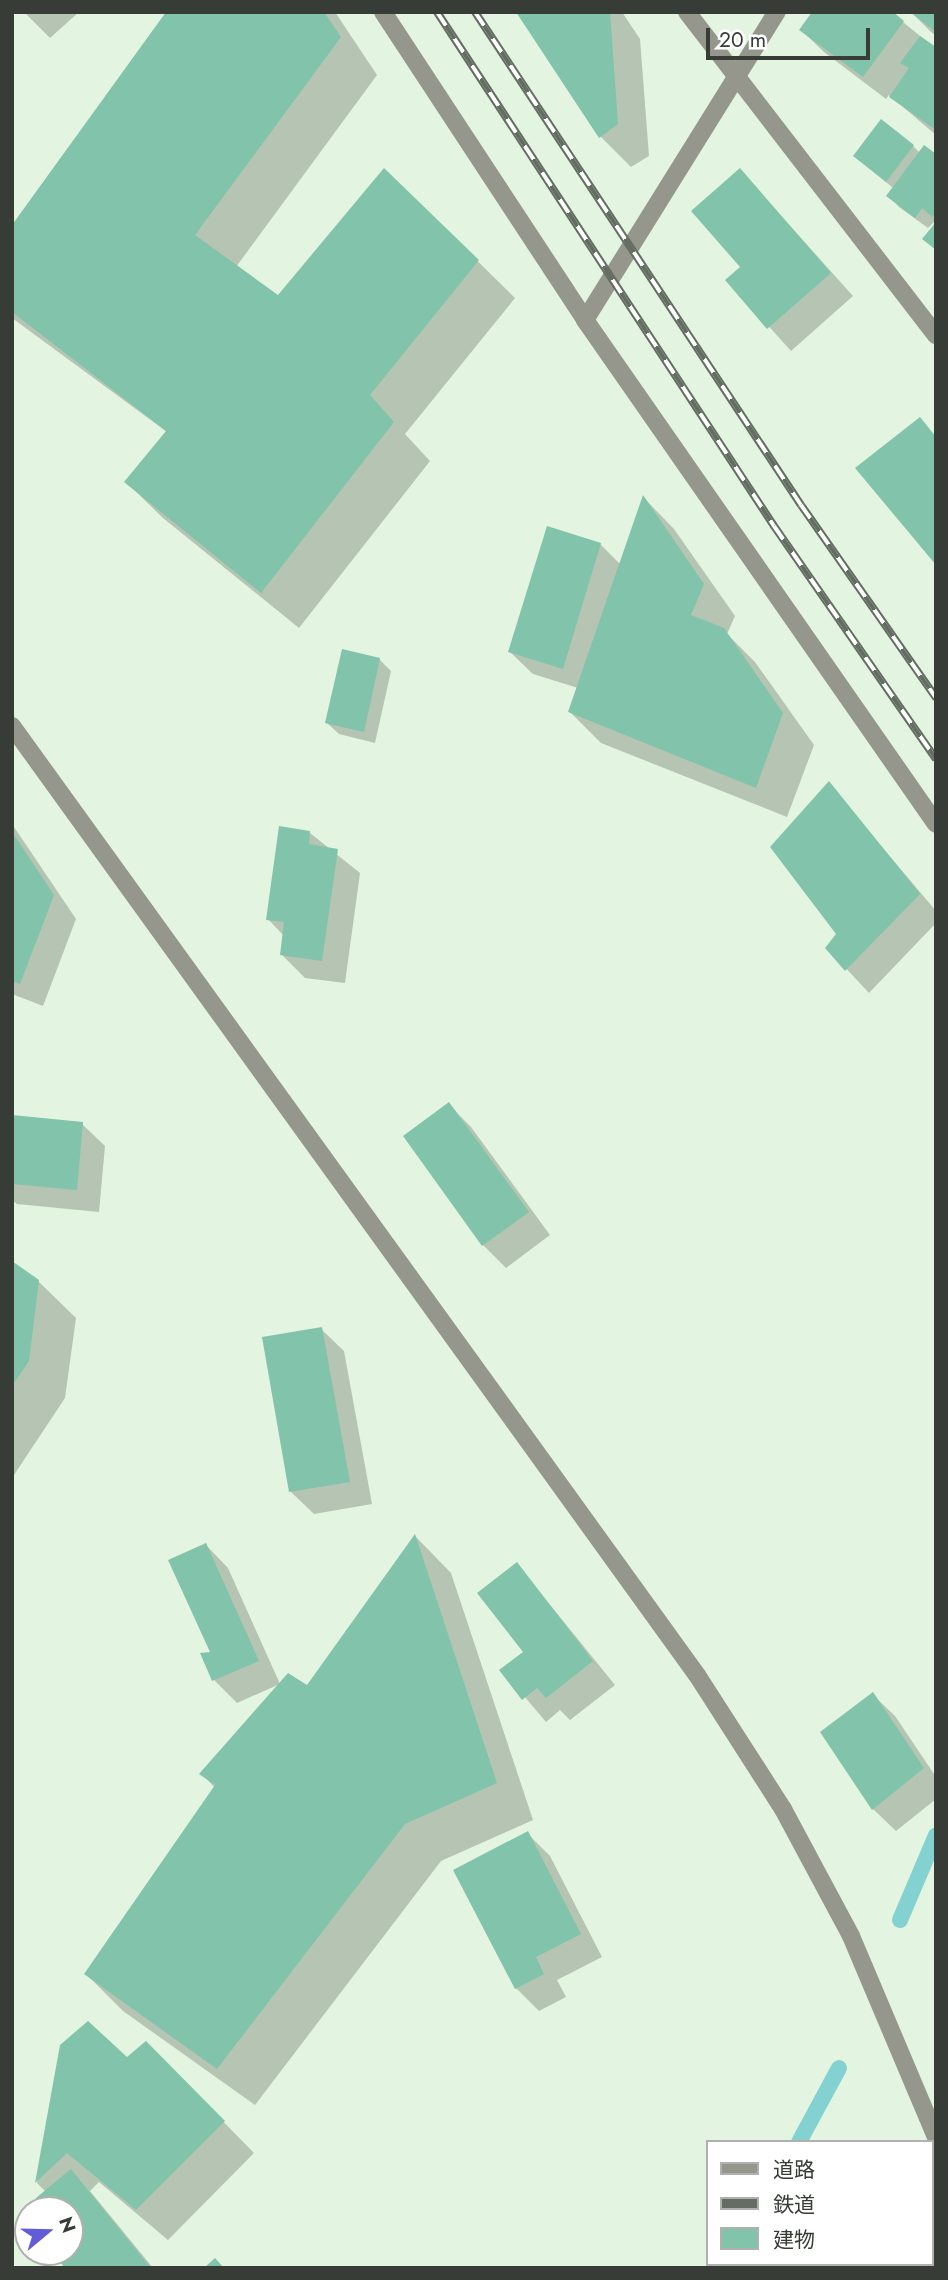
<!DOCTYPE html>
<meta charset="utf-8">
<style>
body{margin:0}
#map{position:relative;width:948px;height:2280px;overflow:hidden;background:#e3f5e0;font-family:Jost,"Noto Sans JP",sans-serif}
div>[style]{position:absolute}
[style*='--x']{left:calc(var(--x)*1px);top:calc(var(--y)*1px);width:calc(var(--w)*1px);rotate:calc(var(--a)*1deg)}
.shadow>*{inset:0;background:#0003}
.stream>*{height:16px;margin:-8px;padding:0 8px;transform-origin:8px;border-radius:8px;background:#84d1d2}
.building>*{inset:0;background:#81c3ab}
.minor>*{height:18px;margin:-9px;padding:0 9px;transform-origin:9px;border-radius:9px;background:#95978d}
.rail>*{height:8px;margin-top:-4px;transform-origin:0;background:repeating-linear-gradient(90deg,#fff 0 16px,#636d62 0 32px);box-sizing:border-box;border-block:2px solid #636d62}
span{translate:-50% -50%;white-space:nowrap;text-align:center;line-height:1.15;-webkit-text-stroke:7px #fff;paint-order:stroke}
.frame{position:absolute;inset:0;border:14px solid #373d36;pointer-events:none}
.legend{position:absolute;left:706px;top:2140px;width:228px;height:126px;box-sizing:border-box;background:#fff;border:2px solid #afb1af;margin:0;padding:9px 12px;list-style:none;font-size:21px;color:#373d36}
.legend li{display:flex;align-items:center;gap:14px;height:35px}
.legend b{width:35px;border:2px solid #afb1af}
.north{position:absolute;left:14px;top:2196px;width:70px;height:70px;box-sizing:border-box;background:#fff;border:2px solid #afb1af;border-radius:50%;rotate:71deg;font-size:19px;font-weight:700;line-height:28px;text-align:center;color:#373d36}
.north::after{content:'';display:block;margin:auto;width:24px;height:32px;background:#625dd6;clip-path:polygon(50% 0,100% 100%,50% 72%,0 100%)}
.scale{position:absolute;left:706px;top:28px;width:164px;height:32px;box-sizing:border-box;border:4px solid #373d36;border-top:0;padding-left:9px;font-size:21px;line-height:24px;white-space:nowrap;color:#373d36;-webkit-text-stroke:5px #fff;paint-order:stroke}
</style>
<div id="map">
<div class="shadow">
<div style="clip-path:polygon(24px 12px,79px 12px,50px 38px)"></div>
<div style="clip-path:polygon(168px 12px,335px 12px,377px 75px,236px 267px,279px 298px,385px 170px,515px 298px,405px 434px,430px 461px,299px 628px,163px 518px,126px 482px,167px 432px,12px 318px,12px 228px)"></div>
<div style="clip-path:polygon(518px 12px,622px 12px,640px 39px,649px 156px,631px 167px,600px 136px)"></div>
<div style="clip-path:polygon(911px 12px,936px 12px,936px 36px,930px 31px)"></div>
<div style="clip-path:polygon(903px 22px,936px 49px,936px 135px,889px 95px,886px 99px,824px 52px,801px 30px)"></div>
<div style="clip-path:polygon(913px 146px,920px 153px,936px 156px,936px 220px,928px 228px,899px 207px,888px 195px,893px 188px,855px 156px)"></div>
<div style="clip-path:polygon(740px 170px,853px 296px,791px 351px,727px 280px,743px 267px)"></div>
<div style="clip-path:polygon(644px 498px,674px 529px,735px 616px,727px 634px,755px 662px,814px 745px,787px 817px,601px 743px,570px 712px,578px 688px,533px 674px,510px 652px,600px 544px,621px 565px)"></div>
<div style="clip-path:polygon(379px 659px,391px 671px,375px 743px,339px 734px,327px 723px)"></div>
<div style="clip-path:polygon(829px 784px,936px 911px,936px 923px,869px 993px,827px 948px,838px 935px)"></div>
<div style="clip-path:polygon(12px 824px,76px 919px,43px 1006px,12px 994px)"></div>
<div style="clip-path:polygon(310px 833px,360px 873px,345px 983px,305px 978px,282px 955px,284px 936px,268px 919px)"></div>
<div style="clip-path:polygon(449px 1105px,471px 1127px,550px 1235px,506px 1268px,483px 1245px,405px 1136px)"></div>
<div style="clip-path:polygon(12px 1117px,82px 1124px,105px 1146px,99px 1212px,17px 1204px,12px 1200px)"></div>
<div style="clip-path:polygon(12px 1263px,38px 1281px,76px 1318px,65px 1398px,12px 1478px)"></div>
<div style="clip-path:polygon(321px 1329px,344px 1351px,372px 1504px,314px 1514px,291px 1492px)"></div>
<div style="clip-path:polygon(415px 1536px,451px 1573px,533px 1820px,441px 1861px,255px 2105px,123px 2011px,86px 1974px,215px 1788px,202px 1774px,307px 1687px)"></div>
<div style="clip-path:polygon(206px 1545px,228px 1568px,280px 1684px,237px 1703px,214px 1680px,202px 1655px,213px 1654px)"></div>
<div style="clip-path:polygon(517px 1564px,615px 1685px,570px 1720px,560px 1710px,546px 1722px,502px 1670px,525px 1652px)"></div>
<div style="clip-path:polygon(872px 1694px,895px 1716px,936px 1777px,936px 1799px,896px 1831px,873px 1809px,823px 1733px)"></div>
<div style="clip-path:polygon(528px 1834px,550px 1856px,602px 1957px,557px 1980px,566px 1997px,539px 2011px,516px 1988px)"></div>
<div style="clip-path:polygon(146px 2043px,254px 2153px,168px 2240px,99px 2182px,90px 2191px,153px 2268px,67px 2268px,54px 2252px,70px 2252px,70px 2210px,37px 2210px,46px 2192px,37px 2183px,62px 2046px,127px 2060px)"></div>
</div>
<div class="stream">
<div style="--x:900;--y:1920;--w:92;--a:-67"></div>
<div style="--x:799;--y:2142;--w:84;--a:-61.6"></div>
<div style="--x:718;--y:2268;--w:4;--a:-63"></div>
</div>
<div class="building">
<div style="clip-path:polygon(166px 12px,324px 12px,341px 37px,195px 235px,278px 295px,384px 168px,479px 260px,370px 395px,394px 422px,261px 593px,124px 482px,166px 431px,12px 312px,12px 225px)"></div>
<div style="clip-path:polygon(516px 12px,610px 12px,618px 124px,599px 138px)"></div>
<div style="clip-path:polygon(812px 12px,893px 12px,904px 21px,863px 77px,799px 30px)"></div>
<div style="clip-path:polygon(910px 12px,936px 12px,936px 32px)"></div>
<div style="clip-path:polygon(920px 36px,936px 47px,936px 130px,889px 97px,909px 68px,900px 63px)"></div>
<div style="clip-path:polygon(881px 119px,914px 145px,886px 182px,853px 156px)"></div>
<div style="clip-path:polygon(924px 145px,936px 154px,936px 212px,932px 217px,922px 208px,915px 218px,886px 196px)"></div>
<div style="clip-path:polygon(740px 168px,831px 273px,767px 329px,725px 280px,740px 267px,691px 211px)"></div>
<div style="clip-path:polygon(936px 222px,936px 250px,922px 239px)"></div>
<div style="clip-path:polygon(920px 417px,936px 437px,936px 565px,855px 468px)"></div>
<div style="clip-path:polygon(643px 495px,704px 584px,691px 615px,724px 628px,783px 713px,756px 788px,568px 712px)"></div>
<div style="clip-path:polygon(547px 526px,601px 543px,563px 669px,508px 652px)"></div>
<div style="clip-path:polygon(342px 649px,380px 658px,364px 732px,325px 723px)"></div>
<div style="clip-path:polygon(829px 781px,920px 894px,845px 971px,825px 948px,836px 934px,770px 847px)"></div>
<div style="clip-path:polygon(279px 826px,310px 831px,309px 844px,338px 849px,322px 961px,280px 955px,284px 922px,266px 920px)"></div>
<div style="clip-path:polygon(12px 832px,54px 895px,20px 984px,12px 981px)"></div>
<div style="clip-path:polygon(449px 1102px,529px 1212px,482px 1246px,403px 1136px)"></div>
<div style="clip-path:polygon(12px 1115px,83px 1122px,77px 1190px,12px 1184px)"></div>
<div style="clip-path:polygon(12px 1261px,39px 1280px,29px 1361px,12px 1386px)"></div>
<div style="clip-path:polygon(322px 1327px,350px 1482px,289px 1492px,262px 1337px)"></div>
<div style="clip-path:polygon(415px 1534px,497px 1783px,405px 1824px,217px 2069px,84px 1974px,215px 1785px,199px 1774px,288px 1673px,307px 1685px)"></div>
<div style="clip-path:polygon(206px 1543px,259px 1661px,212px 1681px,200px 1653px,210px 1652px,168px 1560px)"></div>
<div style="clip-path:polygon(517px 1562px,593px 1661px,546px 1698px,537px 1688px,522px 1700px,499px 1670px,523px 1652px,477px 1593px)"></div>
<div style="clip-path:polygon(873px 1692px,924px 1768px,872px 1810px,820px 1732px)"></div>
<div style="clip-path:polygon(528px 1831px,581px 1934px,536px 1957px,544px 1974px,515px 1989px,453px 1870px)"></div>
<div style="clip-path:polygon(88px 2021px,127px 2057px,146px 2041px,225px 2121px,136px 2210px,67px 2153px,35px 2183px,60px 2045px)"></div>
<div style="clip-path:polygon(71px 2169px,151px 2268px,65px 2268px,52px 2252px,70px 2252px,70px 2210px,35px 2210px,36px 2198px)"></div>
<div style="clip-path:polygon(215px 2258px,224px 2268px,204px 2268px)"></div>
</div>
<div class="minor">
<div style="--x:383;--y:12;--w:368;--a:56.7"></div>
<div style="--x:585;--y:320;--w:614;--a:55.15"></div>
<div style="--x:687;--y:12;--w:408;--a:52.4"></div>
<div style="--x:585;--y:320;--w:363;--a:-58.1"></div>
<div style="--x:12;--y:726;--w:1170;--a:54.18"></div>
<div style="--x:697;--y:1675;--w:159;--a:57.3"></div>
<div style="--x:783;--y:1809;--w:144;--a:61.8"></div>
<div style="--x:851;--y:1936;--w:218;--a:67.1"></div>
</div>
<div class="rail">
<div style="--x:437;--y:12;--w:615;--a:56.75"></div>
<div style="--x:774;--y:526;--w:284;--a:55.2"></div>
<div style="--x:475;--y:12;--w:591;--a:56.53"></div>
<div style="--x:801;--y:505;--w:236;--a:55"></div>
</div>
<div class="frame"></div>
<ul class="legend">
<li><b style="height:9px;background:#95978d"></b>道路</li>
<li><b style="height:9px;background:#636d62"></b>鉄道</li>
<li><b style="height:19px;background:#81c3ab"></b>建物</li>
</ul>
<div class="north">N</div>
<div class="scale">20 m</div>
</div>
